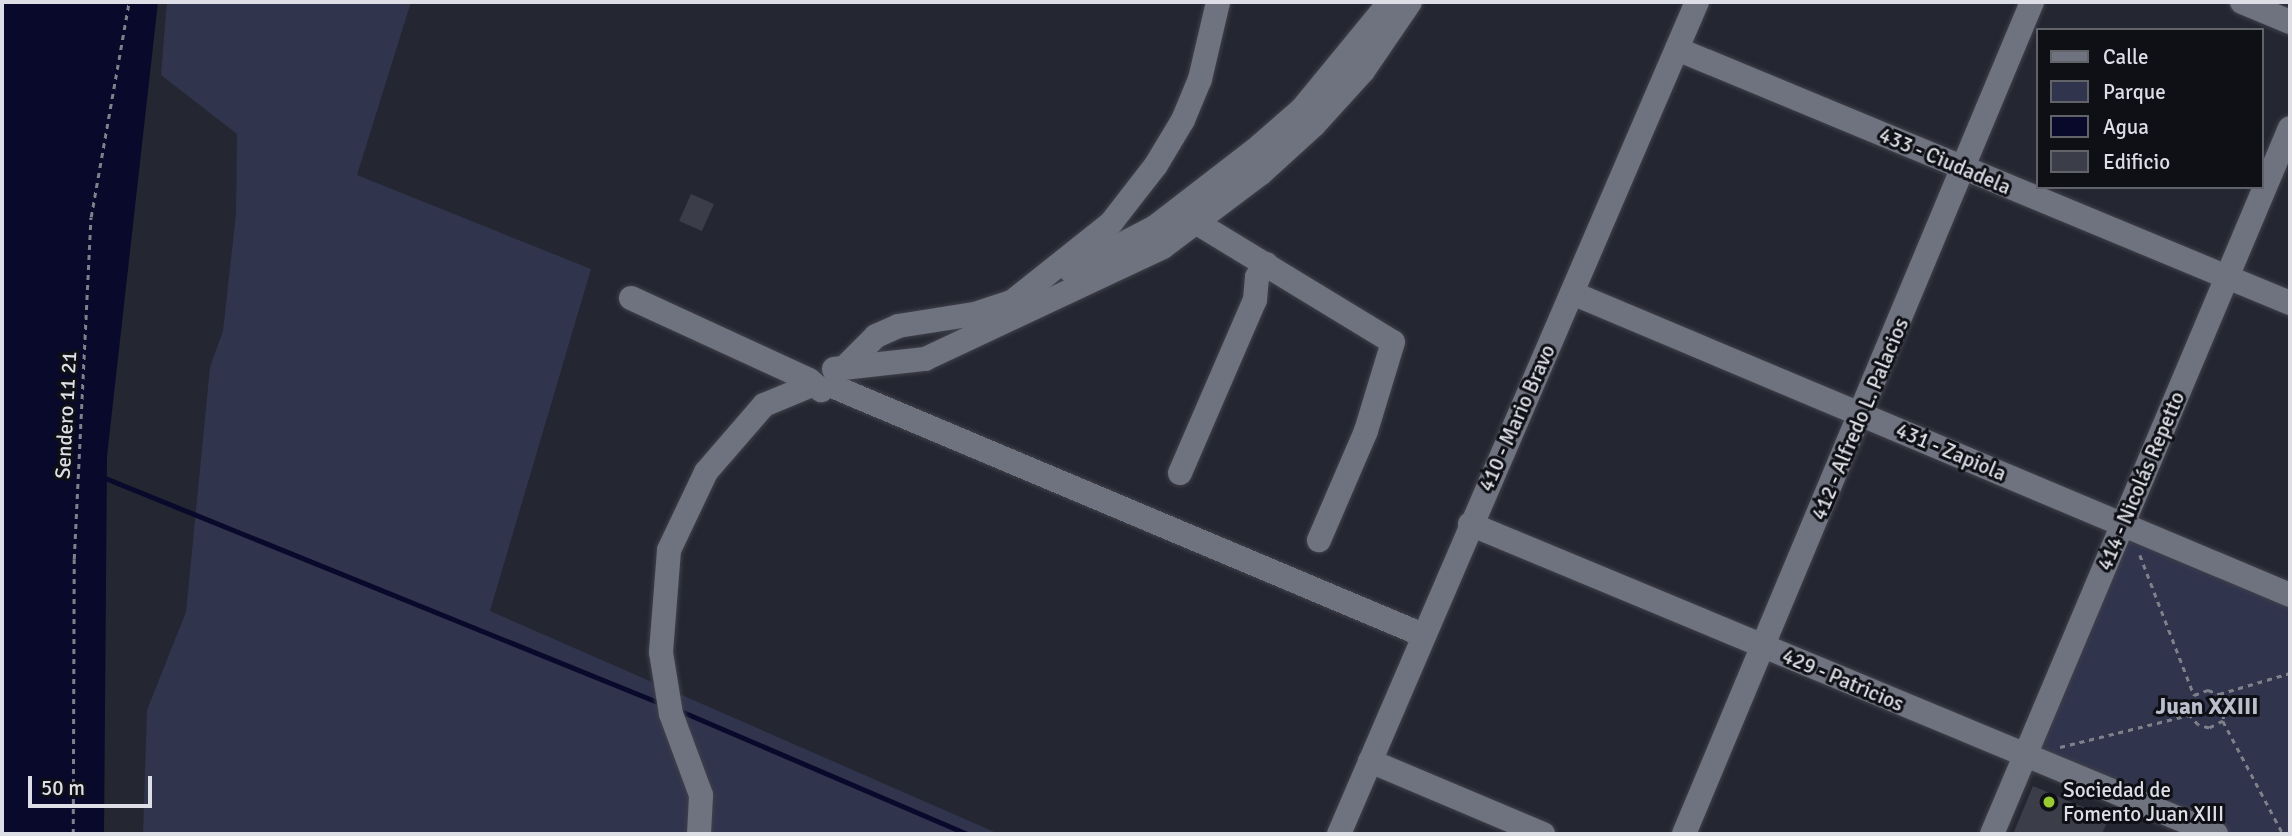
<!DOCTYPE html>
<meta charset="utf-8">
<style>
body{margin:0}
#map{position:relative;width:2292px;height:836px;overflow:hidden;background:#242631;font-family:Signika,sans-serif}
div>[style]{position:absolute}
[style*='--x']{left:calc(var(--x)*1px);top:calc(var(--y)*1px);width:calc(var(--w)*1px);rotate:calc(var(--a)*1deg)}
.green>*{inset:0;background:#30344d}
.water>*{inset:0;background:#09092c}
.stream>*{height:5px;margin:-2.5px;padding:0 2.5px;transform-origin:2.5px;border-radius:2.5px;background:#09092c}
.building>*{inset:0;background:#3b3d49}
.path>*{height:2.5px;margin-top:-1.25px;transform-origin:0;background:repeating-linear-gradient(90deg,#7f818a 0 5px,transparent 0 10px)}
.roads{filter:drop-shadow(0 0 2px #40414a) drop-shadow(0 0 2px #40414a)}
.minor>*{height:24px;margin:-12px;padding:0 12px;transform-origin:12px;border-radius:12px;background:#6f727f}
.dots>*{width:19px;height:19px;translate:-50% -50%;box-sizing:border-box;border:4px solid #0f1015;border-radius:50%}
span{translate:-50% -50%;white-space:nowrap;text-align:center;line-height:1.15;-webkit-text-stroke:6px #0f1015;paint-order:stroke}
.street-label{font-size:21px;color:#dedfe6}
.poi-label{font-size:21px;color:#dedfe6}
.left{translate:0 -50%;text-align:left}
.neighbourhood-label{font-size:23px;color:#bbbecc;font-weight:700}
.frame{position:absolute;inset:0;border:4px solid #dedfe6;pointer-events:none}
.legend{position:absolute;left:2036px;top:28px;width:228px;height:161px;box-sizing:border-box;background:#0f1015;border:2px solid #626369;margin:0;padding:9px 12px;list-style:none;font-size:21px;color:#dedfe6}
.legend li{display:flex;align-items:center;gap:14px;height:35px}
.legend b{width:35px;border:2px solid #626369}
.scale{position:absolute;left:28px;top:776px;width:124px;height:32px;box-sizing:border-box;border:4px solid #dedfe6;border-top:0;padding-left:9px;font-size:21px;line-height:24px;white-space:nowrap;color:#dedfe6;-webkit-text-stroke:5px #0f1015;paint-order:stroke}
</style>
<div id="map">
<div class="green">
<div style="clip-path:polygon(167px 2px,411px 2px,357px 175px,591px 269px,490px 611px,999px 834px,143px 834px,147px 710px,186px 612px,210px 367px,223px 331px,236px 214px,237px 134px,161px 75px)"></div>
<div style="clip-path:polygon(2130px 535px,2290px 603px,2290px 834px,2228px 834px,2036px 756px)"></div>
</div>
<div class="water">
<div style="clip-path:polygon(2px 2px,158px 2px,107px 456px,104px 834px,2px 834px)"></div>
</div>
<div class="stream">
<div style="--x:100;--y:476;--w:606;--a:22.08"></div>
<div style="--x:678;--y:710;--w:314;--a:23.2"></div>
</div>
<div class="building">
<div style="clip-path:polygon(691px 194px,714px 204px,702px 231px,679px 221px)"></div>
<div style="clip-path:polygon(2033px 786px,2109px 818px,2102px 834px,2013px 834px)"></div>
</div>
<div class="path">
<div style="--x:2140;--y:555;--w:150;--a:68.9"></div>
<div style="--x:2219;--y:694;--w:12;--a:55"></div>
<div style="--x:2226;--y:704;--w:17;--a:100"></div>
<div style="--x:2223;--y:721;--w:16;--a:153"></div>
<div style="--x:2209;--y:728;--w:11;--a:-165"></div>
<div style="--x:2198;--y:725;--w:13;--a:-132"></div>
<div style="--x:2189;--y:715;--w:21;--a:-76"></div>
<div style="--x:2194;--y:695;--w:15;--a:-20"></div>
<div style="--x:2208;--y:690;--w:12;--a:20"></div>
<div style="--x:2219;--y:694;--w:74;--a:-16.5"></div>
<div style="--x:2223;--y:721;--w:128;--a:62"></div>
<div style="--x:2060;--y:747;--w:133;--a:-13.9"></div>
<div style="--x:73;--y:834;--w:275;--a:-89.8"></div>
<div style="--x:74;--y:559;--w:342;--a:-87.2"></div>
<div style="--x:91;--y:217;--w:218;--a:-80"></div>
</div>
<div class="roads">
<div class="minor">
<div style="--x:2242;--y:2;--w:52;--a:22.6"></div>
<div style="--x:1677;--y:49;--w:664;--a:22.51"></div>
<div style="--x:1188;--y:213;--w:13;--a:48"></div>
<div style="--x:1197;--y:223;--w:229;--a:31.3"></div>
<div style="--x:1393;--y:342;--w:93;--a:106.9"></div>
<div style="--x:1366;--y:431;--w:119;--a:113.3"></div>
<div style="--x:1071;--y:271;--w:95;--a:-27.6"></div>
<div style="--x:1155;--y:227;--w:126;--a:-37.6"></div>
<div style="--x:1255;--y:150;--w:62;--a:-41.1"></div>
<div style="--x:1302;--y:109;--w:139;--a:-50.6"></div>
<div style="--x:1572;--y:293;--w:779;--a:22.81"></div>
<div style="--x:631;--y:298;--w:196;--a:24.7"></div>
<div style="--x:809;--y:380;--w:16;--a:40"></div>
<div style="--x:1015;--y:315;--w:13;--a:-103"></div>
<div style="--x:1012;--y:302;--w:127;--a:-38.6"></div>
<div style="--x:1111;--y:223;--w:73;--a:-52.2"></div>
<div style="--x:1156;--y:165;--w:52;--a:-59"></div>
<div style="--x:1183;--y:120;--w:44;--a:-67.5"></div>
<div style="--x:1200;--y:79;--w:79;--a:-76.8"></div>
<div style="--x:847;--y:365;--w:41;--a:-45"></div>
<div style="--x:876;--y:336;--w:24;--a:-24"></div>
<div style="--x:898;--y:326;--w:78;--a:-8.9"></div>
<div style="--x:975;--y:314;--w:41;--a:-18.4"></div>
<div style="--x:834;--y:369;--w:92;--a:-6.3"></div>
<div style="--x:925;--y:359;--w:263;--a:-25.2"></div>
<div style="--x:1163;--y:247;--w:121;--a:-37"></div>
<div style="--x:1260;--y:174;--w:73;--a:-42.2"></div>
<div style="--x:1314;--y:125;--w:73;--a:-47.8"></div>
<div style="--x:1363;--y:71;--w:83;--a:-55.7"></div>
<div style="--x:832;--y:386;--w:641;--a:22.85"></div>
<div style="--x:1180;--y:473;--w:189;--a:-66.6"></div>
<div style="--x:1255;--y:300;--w:23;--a:-85"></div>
<div style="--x:1257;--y:277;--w:16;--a:-55"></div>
<div style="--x:1470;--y:524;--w:808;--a:22.57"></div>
<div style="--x:1370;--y:761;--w:188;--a:22.9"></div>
<div style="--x:699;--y:834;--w:39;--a:-87"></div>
<div style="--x:701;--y:795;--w:86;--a:-110.3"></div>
<div style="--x:671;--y:714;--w:63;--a:-99.2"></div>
<div style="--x:661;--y:652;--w:102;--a:-85.5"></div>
<div style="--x:669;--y:550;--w:86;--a:-64.6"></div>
<div style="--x:706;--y:472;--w:89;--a:-49.1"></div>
<div style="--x:764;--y:405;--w:52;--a:-22.6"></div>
<div style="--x:1339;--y:834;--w:906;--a:-66.72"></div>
<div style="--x:1684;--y:834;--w:902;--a:-67.3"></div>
<div style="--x:1992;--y:834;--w:766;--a:-67.12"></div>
</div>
</div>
<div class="dots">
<div style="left:2049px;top:802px;background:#9bcb33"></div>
</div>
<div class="street-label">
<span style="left:1945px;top:161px;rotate:23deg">433 - Ciudadela</span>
<span style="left:66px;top:415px;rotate:-87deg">Sendero 11 21</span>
<span style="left:1517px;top:418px;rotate:-66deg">410 - Mario Bravo</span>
<span style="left:1860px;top:419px;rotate:-67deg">412 - Alfredo L. Palacios</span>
<span style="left:1951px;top:452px;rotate:23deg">431 - Zapiola</span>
<span style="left:2141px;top:481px;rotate:-67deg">414 - Nicolás Repetto</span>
<span style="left:1843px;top:680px;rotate:23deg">429 - Patricios</span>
</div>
<div class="poi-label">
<span class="left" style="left:2063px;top:802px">Sociedad de<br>Fomento Juan XIII</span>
</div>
<div class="neighbourhood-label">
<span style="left:2207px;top:707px">Juan XXIII</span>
</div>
<div class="frame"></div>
<ul class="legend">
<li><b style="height:9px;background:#6f727f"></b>Calle</li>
<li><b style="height:19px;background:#30344d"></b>Parque</li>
<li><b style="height:19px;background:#09092c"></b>Agua</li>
<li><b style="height:19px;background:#3b3d49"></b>Edificio</li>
</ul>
<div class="scale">50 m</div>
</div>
